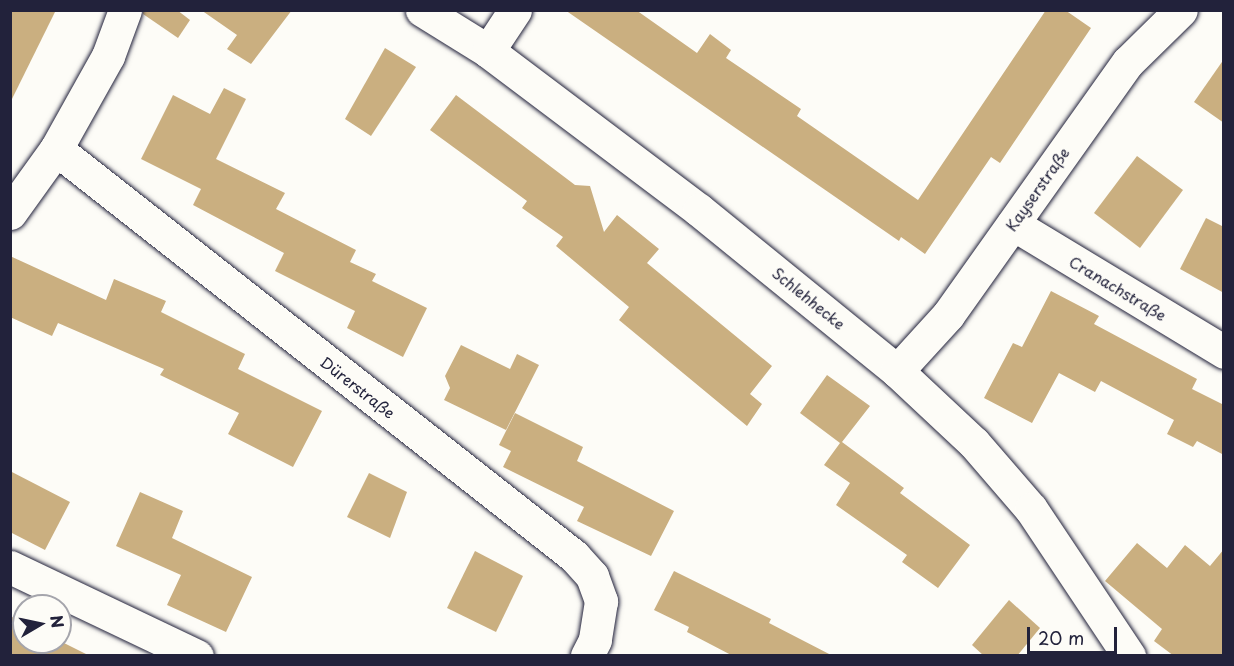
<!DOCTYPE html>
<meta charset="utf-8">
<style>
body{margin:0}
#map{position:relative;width:1234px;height:666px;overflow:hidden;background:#fdfcf7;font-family:"Playpen Sans",sans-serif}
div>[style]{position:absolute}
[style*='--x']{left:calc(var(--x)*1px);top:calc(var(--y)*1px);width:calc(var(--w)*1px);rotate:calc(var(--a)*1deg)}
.building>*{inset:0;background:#caaf80}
.roads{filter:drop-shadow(0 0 2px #22223b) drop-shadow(0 0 2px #22223b)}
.minor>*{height:33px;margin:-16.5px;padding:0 16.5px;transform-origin:16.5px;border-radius:16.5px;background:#fdfcf7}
span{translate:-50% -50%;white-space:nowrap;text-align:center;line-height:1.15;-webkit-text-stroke:6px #fdfcf7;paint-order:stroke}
.street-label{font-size:15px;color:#22223b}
.frame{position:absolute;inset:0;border:12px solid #22223b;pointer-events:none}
.north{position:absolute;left:12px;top:594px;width:60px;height:60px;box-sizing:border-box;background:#fdfcf7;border:2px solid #a5a5ac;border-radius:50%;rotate:81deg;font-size:16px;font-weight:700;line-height:24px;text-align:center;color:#22223b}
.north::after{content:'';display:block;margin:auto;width:21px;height:27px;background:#22223b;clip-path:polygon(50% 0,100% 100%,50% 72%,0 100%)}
.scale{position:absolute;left:1027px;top:627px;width:90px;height:27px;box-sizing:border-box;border:3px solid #22223b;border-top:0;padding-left:8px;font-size:18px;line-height:21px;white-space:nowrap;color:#22223b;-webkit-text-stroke:4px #fdfcf7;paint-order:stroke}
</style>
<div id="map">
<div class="building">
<div style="clip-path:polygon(10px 10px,56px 10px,10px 103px)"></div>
<div style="clip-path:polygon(143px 10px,177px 10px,190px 20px,178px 38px,143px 14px)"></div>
<div style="clip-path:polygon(201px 10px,292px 10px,251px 64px,227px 49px,237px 35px)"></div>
<div style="clip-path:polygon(565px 10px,636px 10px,697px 53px,710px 34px,731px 50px,726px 58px,801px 109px,797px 116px,918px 200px,1046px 10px,1065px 10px,1091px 28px,1000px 163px,991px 157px,925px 254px,901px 237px,899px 241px)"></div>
<div style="clip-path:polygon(385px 48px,416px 67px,371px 136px,345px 119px)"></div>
<div style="clip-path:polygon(1224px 59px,1224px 123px,1194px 102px)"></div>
<div style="clip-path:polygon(224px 88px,246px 99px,216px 159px,285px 193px,276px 209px,356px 250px,350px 262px,376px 274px,372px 281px,427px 308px,403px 357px,347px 328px,355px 311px,275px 271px,284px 253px,193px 205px,201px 189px,141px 159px,173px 95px,210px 114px)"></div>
<div style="clip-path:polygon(456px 95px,575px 185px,590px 186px,604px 232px,617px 215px,659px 249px,647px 263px,772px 366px,750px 394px,762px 404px,747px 426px,619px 320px,629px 307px,556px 246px,563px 237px,522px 208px,527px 201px,430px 130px)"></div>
<div style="clip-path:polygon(1137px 156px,1183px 190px,1140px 248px,1094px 213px)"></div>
<div style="clip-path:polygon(1206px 218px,1224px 227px,1224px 293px,1180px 269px)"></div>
<div style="clip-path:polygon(10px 256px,106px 300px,114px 279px,166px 301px,161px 312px,245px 354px,238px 369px,322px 411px,293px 467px,228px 434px,239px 413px,160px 375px,164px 369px,58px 323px,52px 336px,10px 317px)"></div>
<div style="clip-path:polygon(1051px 291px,1099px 316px,1094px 324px,1197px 379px,1192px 389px,1224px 405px,1224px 455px,1197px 441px,1193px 447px,1167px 434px,1174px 420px,1101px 381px,1095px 392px,1059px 373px,1032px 423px,984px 398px,1013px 343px,1022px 347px)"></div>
<div style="clip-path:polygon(461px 345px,510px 369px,517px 354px,539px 365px,506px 430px,444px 400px,450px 388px,445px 376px)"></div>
<div style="clip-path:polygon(827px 375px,870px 406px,842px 442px,904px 488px,900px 493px,970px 545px,938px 588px,902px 562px,907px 555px,836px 505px,850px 483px,824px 465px,840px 443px,800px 413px)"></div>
<div style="clip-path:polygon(515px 413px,583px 447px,577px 461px,674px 511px,651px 556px,577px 521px,584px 507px,503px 467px,511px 451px,499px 445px)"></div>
<div style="clip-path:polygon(10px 471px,70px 502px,45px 550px,10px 532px)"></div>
<div style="clip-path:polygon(369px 473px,407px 492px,390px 538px,347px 517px)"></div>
<div style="clip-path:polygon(140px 492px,183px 511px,172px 538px,252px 577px,226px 632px,167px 605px,181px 575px,116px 546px)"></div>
<div style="clip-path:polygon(1137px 543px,1167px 568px,1185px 545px,1210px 566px,1224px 549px,1224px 656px,1174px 656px,1154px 641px,1162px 629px,1105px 581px)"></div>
<div style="clip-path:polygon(475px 551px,523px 576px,496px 632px,447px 608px)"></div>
<div style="clip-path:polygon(674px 571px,771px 619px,769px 623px,833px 656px,733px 656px,687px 632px,689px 627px,654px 610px)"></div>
<div style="clip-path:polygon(1009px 600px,1040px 628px,1017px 656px,984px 656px,972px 645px)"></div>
<div style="clip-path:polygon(10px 616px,24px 623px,24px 642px,60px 641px,90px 656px,10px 656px)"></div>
</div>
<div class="roads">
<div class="minor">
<div style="--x:422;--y:10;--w:78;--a:31.8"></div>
<div style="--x:488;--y:51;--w:264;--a:37"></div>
<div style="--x:699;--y:210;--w:255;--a:39.1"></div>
<div style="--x:897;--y:371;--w:105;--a:43.1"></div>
<div style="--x:974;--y:443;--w:87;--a:49.2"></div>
<div style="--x:1031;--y:509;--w:177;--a:56.3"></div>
<div style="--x:488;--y:51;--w:49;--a:-56.6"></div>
<div style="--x:56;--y:149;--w:659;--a:38.16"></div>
<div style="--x:574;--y:556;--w:27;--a:48"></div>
<div style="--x:592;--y:576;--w:27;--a:70"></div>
<div style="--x:601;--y:601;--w:39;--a:99"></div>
<div style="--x:595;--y:640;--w:18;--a:117"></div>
<div style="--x:10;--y:213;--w:79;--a:-54.3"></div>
<div style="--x:56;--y:149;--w:107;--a:-60.8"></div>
<div style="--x:108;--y:56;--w:49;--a:-69.7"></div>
<div style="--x:1013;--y:224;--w:247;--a:31.2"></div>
<div style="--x:897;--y:371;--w:76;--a:-47.7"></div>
<div style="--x:948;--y:315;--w:310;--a:-54.6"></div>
<div style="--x:1128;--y:62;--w:74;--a:-44.5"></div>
<div style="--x:10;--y:567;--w:207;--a:25.5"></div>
</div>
</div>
<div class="street-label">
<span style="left:1037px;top:189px;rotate:-55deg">Kayserstraße</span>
<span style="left:1118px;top:288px;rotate:31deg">Cranachstraße</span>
<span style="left:809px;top:298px;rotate:39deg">Schlehhecke</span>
<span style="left:358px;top:387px;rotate:38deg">Dürerstraße</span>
</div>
<div class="frame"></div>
<div class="north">N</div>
<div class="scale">20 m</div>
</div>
